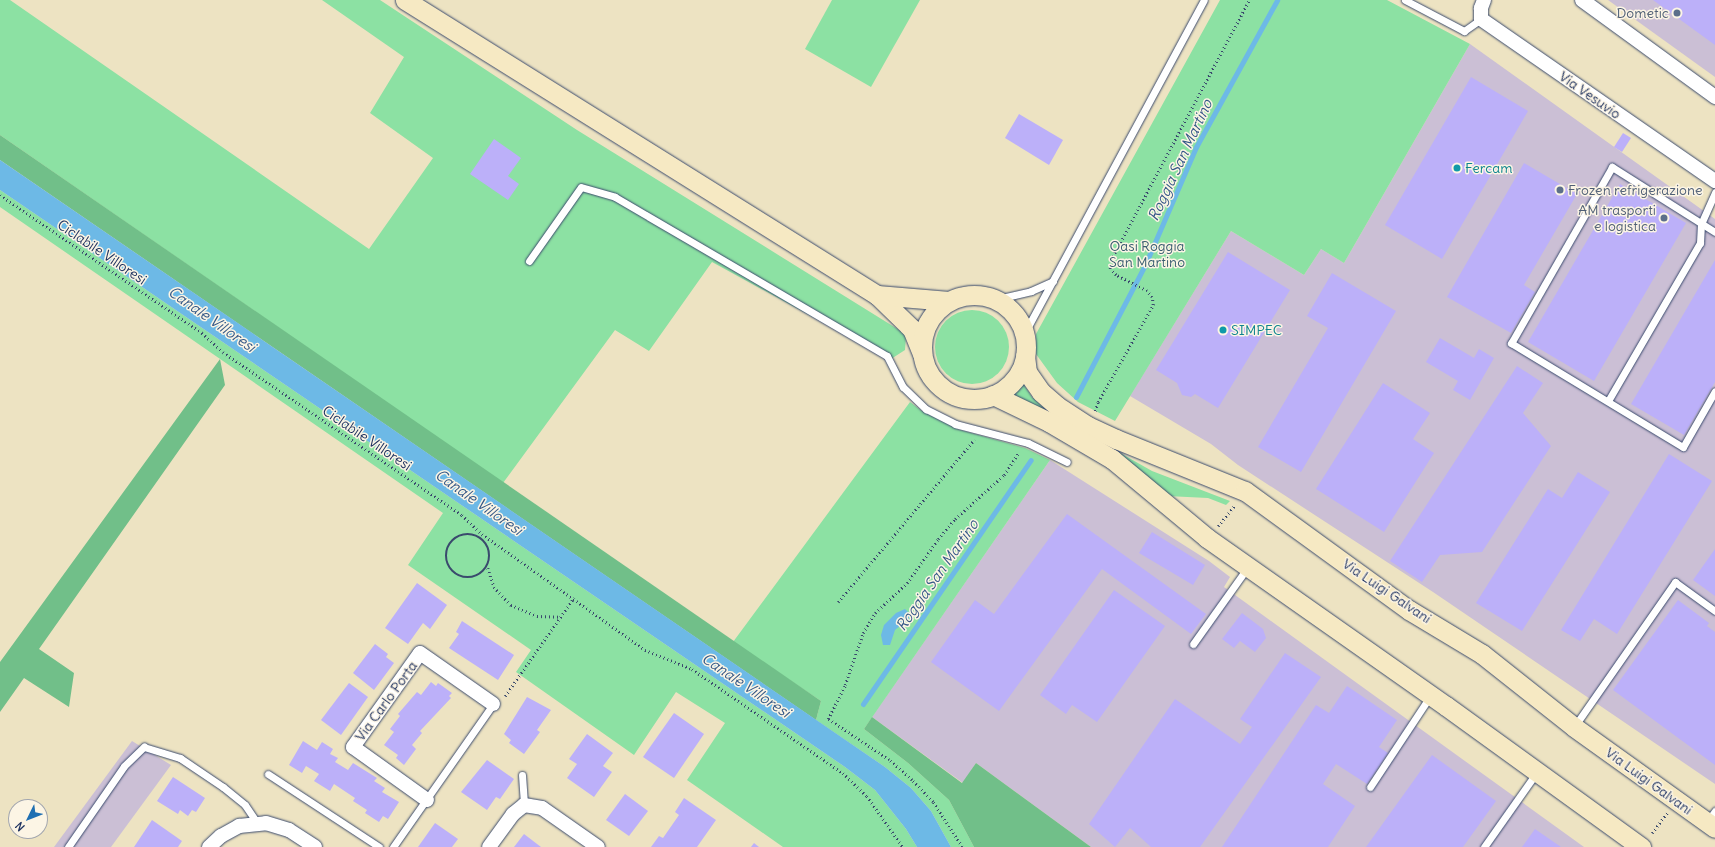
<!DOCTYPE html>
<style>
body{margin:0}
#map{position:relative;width:1715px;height:847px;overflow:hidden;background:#ede3c2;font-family:Delius,sans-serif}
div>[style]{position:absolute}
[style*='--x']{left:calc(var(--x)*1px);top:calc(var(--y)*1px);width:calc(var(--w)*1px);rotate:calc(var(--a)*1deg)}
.industrial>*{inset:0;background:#cbbfd5}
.green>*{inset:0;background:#8ce1a3}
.round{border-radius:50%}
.forest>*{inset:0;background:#71bf89}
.water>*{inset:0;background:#6db9e6}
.stream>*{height:5px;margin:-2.5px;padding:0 2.5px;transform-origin:2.5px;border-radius:2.5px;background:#6db9e6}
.building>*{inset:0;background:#bcb0f9}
.path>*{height:2.5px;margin-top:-1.25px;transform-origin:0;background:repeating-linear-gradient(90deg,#3a4a6d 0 1px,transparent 0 4px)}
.path>.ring{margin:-1.25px;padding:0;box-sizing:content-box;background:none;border:2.5px solid #3a4a6d;border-radius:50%}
.roads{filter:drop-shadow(0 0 1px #3a4a6d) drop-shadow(0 0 1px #3a4a6d)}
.service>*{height:7px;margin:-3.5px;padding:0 3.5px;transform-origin:3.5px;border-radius:3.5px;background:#fff}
.minor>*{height:14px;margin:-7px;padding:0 7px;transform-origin:7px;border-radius:7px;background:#fff}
.secondary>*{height:19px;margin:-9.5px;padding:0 9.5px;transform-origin:9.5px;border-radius:9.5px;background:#f6e9c3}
.secondary>.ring{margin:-9.5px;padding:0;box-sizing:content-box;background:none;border:19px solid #f6e9c3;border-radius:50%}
.dots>*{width:11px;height:11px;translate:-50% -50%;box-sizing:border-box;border:2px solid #fcf5e5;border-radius:50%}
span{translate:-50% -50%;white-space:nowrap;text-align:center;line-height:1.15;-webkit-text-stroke:3px #fcf5e5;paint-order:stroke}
.service-label{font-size:14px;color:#4e5e75}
.right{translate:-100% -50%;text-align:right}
.left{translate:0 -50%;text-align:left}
.street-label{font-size:14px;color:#1b2f5e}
.culture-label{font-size:14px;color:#0d838f}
.park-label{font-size:14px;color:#375c6f}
.water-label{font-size:15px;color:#345887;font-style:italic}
.north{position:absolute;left:8px;top:799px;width:40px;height:40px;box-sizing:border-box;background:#fcf5e5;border:1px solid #a2a6af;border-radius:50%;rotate:227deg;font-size:11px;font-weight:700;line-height:16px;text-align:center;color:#1b2f5e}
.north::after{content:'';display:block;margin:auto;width:14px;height:18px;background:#1f6fb2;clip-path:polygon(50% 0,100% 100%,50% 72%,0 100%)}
</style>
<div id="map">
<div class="industrial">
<div style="clip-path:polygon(1608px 0,1715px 0,1715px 77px)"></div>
<div style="clip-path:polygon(1470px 44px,1715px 219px,1715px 784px,1433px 592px,1238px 465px,1211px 444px,1130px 396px,1231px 231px,1304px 275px,1321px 249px,1344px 263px)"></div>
<div style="clip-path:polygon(1050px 460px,1209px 561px,1230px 577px,1224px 587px,1584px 847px,1091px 847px,976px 763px,963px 783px,872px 717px)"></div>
<div style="clip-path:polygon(132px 741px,171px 765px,111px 847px,54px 847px)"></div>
</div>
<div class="green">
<div style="clip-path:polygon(0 0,10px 0,369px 249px,433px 158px,370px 113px,404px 57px,322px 0,380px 0,577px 130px,904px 333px,906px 336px,905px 350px,891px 359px,884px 356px,712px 262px,649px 351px,615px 330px,503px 483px,0 135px)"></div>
<div style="clip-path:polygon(832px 0,920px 0,871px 87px,805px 49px)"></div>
<div style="clip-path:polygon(1220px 0,1387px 0,1470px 44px,1344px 263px,1321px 249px,1304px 275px,1231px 231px,1115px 421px,1078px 402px,1057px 383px,1036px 354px,1036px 334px)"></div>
<div style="clip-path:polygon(0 190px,845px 767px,875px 790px,906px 829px,917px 847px,783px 847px,687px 780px,725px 723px,676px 692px,634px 755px,516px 672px,531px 650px,408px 565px,443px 513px,0 207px)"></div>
<div class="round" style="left:935px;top:310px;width:74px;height:74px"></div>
<div style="clip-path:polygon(1022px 382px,1032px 397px,1046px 410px,1044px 412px,1010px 395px)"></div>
<div style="clip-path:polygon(910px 402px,922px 411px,957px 429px,1025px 448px,1050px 460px,864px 729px,908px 763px,949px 800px,974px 847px,951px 847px,931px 811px,911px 788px,885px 767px,816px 720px,821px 701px,733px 642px)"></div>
<div style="clip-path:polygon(1108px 446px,1152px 471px,1230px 501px,1226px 505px,1208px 498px,1167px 496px)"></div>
</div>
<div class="forest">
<div style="clip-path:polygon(0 135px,821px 701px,816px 720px,0 160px)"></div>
<div style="clip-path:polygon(220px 359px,225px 385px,39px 649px,74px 673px,69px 707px,24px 678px,0 712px,0 662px)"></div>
<div style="clip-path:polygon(872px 717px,962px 783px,976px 763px,1091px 847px,974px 847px,949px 800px,908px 763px,864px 729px)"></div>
</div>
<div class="water">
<div style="clip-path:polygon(0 160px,885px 767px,911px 788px,931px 811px,951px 847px,917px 847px,906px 829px,875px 790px,845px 767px,0 190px)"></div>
<div style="clip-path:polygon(905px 609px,909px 613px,909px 619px,895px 630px,890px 645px,883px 645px,881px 635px,884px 625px,896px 613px)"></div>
</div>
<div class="stream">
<div style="--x:1076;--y:397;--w:149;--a:-62.4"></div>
<div style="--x:1145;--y:265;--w:129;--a:-66.6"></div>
<div style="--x:1196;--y:147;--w:168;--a:-61.1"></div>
<div style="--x:863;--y:704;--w:296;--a:-55.5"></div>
</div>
<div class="building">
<div style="clip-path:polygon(1653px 0,1715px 0,1715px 45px)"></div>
<div style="clip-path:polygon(1471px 77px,1528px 111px,1442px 259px,1385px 225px)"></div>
<div style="clip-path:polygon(1019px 114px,1063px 140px,1049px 165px,1005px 138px)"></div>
<div style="clip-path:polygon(1623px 133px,1631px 138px,1622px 152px,1614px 147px)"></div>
<div style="clip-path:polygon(494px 139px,521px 158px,508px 176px,519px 184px,508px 200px,470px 174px)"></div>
<div style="clip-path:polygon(1524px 163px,1577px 194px,1524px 285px,1535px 292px,1511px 333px,1447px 297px)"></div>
<div style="clip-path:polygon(1620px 184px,1686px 223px,1594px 381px,1528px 342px)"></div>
<div style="clip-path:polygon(1228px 252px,1290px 290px,1218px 408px,1195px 394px,1191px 397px,1182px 395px,1177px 383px,1156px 370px)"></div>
<div style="clip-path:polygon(1715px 260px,1715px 382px,1684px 435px,1631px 404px)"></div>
<div style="clip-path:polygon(1332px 273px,1396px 311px,1301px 472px,1258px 447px,1328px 328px,1307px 316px)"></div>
<div style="clip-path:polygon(1440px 338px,1474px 358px,1479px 349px,1494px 358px,1470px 400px,1453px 390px,1458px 381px,1426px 362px)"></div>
<div style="clip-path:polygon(1517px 366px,1543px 383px,1523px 413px,1551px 446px,1482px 552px,1440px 555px,1422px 582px,1390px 561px)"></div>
<div style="clip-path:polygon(1383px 383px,1430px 413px,1413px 439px,1434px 453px,1384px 532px,1316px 489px)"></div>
<div style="clip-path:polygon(1669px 454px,1712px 481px,1617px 634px,1594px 619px,1580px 641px,1561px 630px)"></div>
<div style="clip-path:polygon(1578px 472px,1610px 492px,1522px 631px,1476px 603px,1548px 489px,1562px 498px)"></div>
<div style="clip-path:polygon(1067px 514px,1206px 614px,1191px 634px,1102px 569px,999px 711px,931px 662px,975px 600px,994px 614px)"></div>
<div style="clip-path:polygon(1152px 532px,1205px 565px,1193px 585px,1139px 553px)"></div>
<div style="clip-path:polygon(1715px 549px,1715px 596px,1693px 580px)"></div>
<div style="clip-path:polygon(417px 583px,447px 605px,430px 629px,423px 623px,408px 644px,385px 628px)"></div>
<div style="clip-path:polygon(1114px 590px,1165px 626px,1097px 722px,1072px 705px,1066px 714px,1040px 695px)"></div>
<div style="clip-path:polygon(1678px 600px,1709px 623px,1707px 626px,1715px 632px,1715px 765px,1613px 690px)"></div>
<div style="clip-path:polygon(1242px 613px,1263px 629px,1266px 638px,1255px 652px,1240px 641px,1234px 648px,1222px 639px)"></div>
<div style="clip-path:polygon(462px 621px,514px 655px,498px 680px,449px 648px,459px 634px,456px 632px)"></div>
<div style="clip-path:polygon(375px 644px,388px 654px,386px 657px,394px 663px,374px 690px,353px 673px)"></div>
<div style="clip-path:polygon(1285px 653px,1321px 677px,1200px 847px,1151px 847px,1130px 828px,1115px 847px,1089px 824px,1175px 699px,1240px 744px,1252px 727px,1240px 719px)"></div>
<div style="clip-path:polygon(431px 682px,436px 686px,438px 683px,452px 693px,449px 696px,451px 698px,420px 731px,422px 733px,412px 745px,416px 749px,404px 765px,396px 758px,398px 755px,384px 745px,394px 732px,390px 729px,400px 716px,398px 714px,417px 692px,421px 695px)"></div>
<div style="clip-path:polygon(349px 683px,368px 697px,341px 735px,321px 720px)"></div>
<div style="clip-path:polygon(1347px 686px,1397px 720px,1379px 747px,1388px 753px,1367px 784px,1336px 764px,1323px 784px,1355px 806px,1328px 847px,1222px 847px,1316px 705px,1329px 713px)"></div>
<div style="clip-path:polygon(527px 697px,551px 710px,537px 730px,540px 732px,524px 754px,509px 743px,511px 740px,504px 734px)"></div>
<div style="clip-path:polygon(674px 713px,704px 734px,674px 778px,643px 757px)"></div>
<div style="clip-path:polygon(587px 734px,613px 753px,603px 766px,612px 772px,594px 797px,567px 778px,577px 764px,569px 759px)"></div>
<div style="clip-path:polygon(303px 741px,317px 750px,322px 742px,333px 749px,330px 754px,338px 758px,335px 762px,348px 770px,353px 763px,377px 778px,374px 781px,385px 788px,382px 792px,399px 802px,388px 819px,383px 816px,379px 822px,365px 813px,367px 810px,353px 801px,355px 798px,334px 784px,330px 791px,314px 781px,319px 774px,306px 766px,302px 773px,289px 765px)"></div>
<div style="clip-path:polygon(1432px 755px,1496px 801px,1463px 847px,1366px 847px)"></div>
<div style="clip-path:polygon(487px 760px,514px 779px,500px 799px,496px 797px,487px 810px,461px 792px)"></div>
<div style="clip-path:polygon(173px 777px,205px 798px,196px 812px,192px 810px,188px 816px,180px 810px,178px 814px,157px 801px)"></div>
<div style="clip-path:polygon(625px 794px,648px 811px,629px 836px,606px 820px)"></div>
<div style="clip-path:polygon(684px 798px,716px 820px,697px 847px,651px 847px,659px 836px,663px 838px,679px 815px,675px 812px)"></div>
<div style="clip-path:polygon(152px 820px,182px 841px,178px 847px,134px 847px)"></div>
<div style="clip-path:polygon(435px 823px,458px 839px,452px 847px,418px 847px)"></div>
<div style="clip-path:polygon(1535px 829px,1561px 847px,1522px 847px)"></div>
<div style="clip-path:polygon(524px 834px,541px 847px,514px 847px)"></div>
<div style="clip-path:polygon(754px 843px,759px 847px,751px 847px)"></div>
</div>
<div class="path">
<div style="--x:0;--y:195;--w:245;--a:34.3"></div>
<div style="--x:202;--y:333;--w:28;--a:42"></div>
<div style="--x:223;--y:352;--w:289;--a:34.3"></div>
<div style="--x:462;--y:515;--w:28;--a:44"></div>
<div style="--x:482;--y:534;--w:200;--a:35.4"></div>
<div style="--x:645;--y:650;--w:51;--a:22"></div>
<div style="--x:692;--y:669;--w:183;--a:34.6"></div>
<div style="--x:843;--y:773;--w:33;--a:44"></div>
<div style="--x:867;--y:796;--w:62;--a:54.8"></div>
<div style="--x:1095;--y:411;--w:9;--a:-72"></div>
<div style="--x:1098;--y:402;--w:112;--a:-60.4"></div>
<div style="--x:1153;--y:305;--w:8;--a:-97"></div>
<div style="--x:1152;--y:297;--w:8;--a:-130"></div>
<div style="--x:1147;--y:291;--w:35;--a:-153"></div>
<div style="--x:1116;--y:275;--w:8;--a:-135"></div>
<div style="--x:1110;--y:269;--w:9;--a:-84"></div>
<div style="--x:1111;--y:260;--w:294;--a:-62"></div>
<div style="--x:1218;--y:526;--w:27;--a:-51"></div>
<div class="ring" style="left:446px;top:534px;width:41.5px;height:41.5px"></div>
<div style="--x:488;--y:568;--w:20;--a:72"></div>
<div style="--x:494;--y:587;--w:25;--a:47"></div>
<div style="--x:511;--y:605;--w:28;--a:23"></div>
<div style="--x:537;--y:616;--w:23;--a:2"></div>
<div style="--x:838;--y:602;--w:212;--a:-50"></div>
<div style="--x:505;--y:696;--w:120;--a:-54.9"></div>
<div style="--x:1652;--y:833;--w:25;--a:-53"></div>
<div style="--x:962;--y:847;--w:54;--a:-122.8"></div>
<div style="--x:933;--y:802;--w:30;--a:-134"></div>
<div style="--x:912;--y:780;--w:30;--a:-139"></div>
<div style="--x:889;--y:760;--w:73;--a:-146.1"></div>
<div style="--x:828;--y:719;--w:38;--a:-63"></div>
<div style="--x:845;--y:685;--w:55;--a:-70.9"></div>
<div style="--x:863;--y:633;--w:23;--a:-59"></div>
<div style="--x:875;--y:613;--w:44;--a:-43.2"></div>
<div style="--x:907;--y:583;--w:54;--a:-54.8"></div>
<div style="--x:938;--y:539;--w:26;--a:-50"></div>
<div style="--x:955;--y:519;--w:66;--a:-41.9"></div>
<div style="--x:1004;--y:475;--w:27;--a:-57"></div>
</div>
<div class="roads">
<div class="service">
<div style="--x:1405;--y:0;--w:67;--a:27.7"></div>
<div style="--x:1464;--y:31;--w:21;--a:-35"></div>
<div style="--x:1715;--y:232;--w:122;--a:-147.7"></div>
<div style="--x:1612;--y:167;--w:203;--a:119.8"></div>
<div style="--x:1511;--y:343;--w:201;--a:31.2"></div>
<div style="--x:1683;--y:447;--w:64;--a:-60.3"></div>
<div style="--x:529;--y:261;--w:90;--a:-54.9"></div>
<div style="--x:581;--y:187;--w:35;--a:16"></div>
<div style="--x:615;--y:197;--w:315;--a:30.3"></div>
<div style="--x:887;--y:356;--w:35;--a:63"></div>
<div style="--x:903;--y:387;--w:32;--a:44"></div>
<div style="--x:926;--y:409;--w:33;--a:27"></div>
<div style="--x:955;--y:424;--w:75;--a:14.6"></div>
<div style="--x:1028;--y:443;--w:43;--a:26"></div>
<div style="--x:989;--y:297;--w:17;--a:0"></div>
<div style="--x:1006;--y:297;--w:26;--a:-13"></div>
<div style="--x:1031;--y:291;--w:24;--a:-24"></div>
<div style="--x:1024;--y:334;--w:379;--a:-61.7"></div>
<div style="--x:1608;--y:401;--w:183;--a:-59.8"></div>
<div style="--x:1700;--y:243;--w:19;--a:-87"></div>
<div style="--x:1701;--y:224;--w:35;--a:-66"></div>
<div style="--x:1193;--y:644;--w:95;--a:-54.5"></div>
<div style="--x:1574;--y:727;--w:177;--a:-55.1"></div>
<div style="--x:1675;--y:582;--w:49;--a:35.9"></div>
<div style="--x:268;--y:774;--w:133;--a:33.3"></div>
<div style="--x:522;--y:775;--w:30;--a:86"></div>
<div style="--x:1370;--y:787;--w:110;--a:-56.5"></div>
<div style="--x:1707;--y:822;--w:14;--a:-54"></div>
<div style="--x:68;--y:847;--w:98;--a:-55.3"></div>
<div style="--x:124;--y:766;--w:28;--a:-44"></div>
<div style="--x:144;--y:747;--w:38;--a:17"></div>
<div style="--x:180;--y:758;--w:52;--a:34"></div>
<div style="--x:223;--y:787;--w:28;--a:39"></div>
<div style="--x:245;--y:805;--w:23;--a:56"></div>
<div style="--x:393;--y:847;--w:174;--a:-55"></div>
<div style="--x:1484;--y:847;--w:92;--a:-54.8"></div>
</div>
<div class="minor">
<div style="--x:1484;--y:0;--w:9;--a:111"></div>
<div style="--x:1481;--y:8;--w:11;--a:90"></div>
<div style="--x:1481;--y:19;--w:285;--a:34.7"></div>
<div style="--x:1582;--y:0;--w:165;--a:36.1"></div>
<div style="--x:427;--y:800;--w:91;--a:-144.4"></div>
<div style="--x:353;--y:747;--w:115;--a:-54.5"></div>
<div style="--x:420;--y:653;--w:89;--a:34.9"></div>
<div style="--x:209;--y:847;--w:16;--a:-43"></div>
<div style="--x:221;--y:836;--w:21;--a:-29"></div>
<div style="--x:239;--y:826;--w:27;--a:-6"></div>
<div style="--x:266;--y:823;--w:24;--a:17"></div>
<div style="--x:289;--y:830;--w:31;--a:33"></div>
<div style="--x:489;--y:847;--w:41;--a:-54"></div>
<div style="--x:513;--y:814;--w:14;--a:-39"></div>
<div style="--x:524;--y:805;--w:18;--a:9"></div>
<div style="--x:542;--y:808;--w:68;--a:34.9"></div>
</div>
<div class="secondary">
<div style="--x:405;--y:0;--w:557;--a:32.01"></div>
<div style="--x:877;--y:295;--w:49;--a:44.2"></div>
<div style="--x:912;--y:329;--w:27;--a:68"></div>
<div style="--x:877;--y:295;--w:72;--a:4.8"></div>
<div class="ring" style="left:922px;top:295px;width:85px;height:85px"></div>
<div style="--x:1025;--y:356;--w:16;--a:83"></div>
<div style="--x:1027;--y:372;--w:24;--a:55"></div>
<div style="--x:1041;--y:392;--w:21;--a:41"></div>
<div style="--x:1057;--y:406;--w:37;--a:33"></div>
<div style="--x:1088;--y:426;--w:31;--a:25"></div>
<div style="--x:1116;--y:439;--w:139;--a:22"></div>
<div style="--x:1245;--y:491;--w:203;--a:36"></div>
<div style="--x:1409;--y:610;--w:85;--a:31.1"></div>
<div style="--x:1482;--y:654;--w:117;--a:38.4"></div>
<div style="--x:1574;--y:727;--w:173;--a:35.6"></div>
<div style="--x:993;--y:395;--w:62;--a:25.7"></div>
<div style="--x:1049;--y:422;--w:73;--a:30.4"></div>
<div style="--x:1112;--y:459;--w:124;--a:39.7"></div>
<div style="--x:1207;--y:538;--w:292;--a:35.1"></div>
<div style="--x:1446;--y:706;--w:241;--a:35.9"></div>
</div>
</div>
<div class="dots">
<div style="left:1677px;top:13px;background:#5c6f8a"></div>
<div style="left:1457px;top:168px;background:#0f9aa8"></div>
<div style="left:1560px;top:190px;background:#5c6f8a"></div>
<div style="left:1664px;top:218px;background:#5c6f8a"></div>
<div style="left:1223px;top:330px;background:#0f9aa8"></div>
</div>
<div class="service-label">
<span class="right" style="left:1669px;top:13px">Dometic</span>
<span class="left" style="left:1568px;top:190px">Frozen refrigerazione</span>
<span class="right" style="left:1656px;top:218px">AM trasporti<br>e logistica</span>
</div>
<div class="street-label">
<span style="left:1590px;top:95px;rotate:35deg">Via Vesuvio</span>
<span style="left:102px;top:252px;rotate:34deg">Ciclabile Villoresi</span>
<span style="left:367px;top:438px;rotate:34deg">Ciclabile Villoresi</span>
<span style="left:1387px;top:591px;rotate:34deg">Via Luigi Galvani</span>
<span style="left:386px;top:701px;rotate:-54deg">Via Carlo Porta</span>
<span style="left:1649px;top:781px;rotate:36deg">Via Luigi Galvani</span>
</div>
<div class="culture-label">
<span class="left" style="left:1465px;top:168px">Fercam</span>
<span class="left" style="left:1231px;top:330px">SIMPEC</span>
</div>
<div class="park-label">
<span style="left:1147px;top:254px">Oasi Roggia<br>San Martino</span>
</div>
<div class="water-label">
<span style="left:1180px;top:160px;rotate:-65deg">Roggia San Martino</span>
<span style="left:212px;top:319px;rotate:35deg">Canale Villoresi</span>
<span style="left:479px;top:502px;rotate:35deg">Canale Villoresi</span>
<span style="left:937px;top:575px;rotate:-55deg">Roggia San Martino</span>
<span style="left:746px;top:685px;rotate:34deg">Canale Villoresi</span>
</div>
<div class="north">N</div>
</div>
